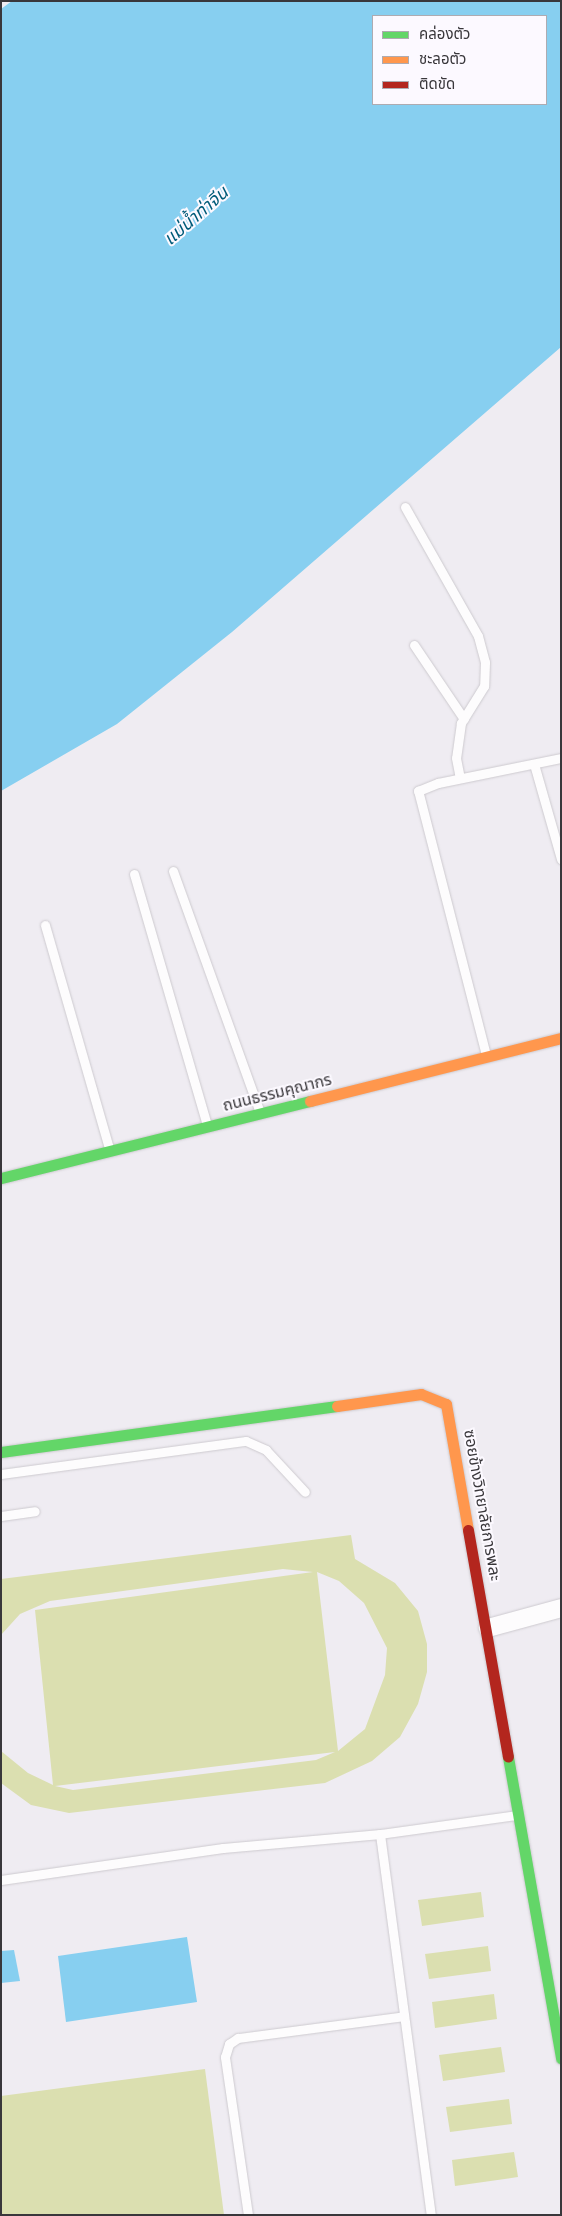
<!DOCTYPE html>
<meta charset="utf-8">
<style>
body{margin:0}
#map{position:relative;width:562px;height:2216px;overflow:hidden;background:#efecf2;font-family:"IBM Plex Sans","Noto Sans Thai",sans-serif}
div>[style]{position:absolute}
[style*='--x']{left:calc(var(--x)*1px);top:calc(var(--y)*1px);width:calc(var(--w)*1px);rotate:calc(var(--a)*1deg)}
.green>*{inset:0;background:#dbdfb0}
.water>*{inset:0;background:#87cff0}
.roads{filter:drop-shadow(0 0 1px #cdcacf) drop-shadow(0 0 1px #cdcacf)}
.lane>*{height:9px;margin:-4.5px;padding:0 4.5px;transform-origin:4.5px;border-radius:4.5px;background:#fdfcfd}
.street>*{height:18px;margin:-9px;padding:0 9px;transform-origin:9px;border-radius:9px;background:#fdfcfd}
.fast>*{height:11px;margin:-5.5px;padding:0 5.5px;transform-origin:5.5px;border-radius:5.5px;background:#63d668}
.slow>*{height:11px;margin:-5.5px;padding:0 5.5px;transform-origin:5.5px;border-radius:5.5px;background:#ff974d}
.jam>*{height:11px;margin:-5.5px;padding:0 5.5px;transform-origin:5.5px;border-radius:5.5px;background:#b3261e}
span{translate:-50% -50%;white-space:nowrap;text-align:center;line-height:1.15;-webkit-text-stroke:4px #fcf9ff;paint-order:stroke}
.street-label{font-size:16px;color:#39373b}
.water-label{font-size:18px;color:#005b79;font-style:italic}
.frame{position:absolute;inset:0;border:2px solid #39373b;pointer-events:none}
.legend{position:absolute;left:372px;top:15px;width:175px;height:90px;box-sizing:border-box;background:#fcf9ff;border:1px solid #aeabb1;margin:0;padding:6px 9px;list-style:none;font-size:15px;color:#39373b}
.legend li{display:flex;align-items:center;gap:10px;height:25px}
.legend b{width:25px;border:1px solid #aeabb1}
</style>
<div id="map">
<div class="green">
<div style="clip-path:polygon(evenodd,351px 1535px,355px 1559px,395px 1583px,418px 1611px,427px 1644px,427px 1672px,418px 1704px,400px 1737px,372px 1761px,325px 1783px,69px 1813px,31px 1805px,1px 1783px,1px 1751px,28px 1773px,53px 1785px,35px 1610px,313px 1572px,283px 1569px,50px 1601px,20px 1614px,1px 1635px,1px 1579px,351px 1535px,317px 1572px,339px 1581px,364px 1603px,387px 1648px,385px 1675px,365px 1729px,338px 1751px,317px 1572px,351px 1535px,335px 1752px,316px 1760px,73px 1790px,55px 1786px,335px 1752px)"></div>
<div style="clip-path:polygon(481px 1892px,484px 1917px,422px 1926px,418px 1900px)"></div>
<div style="clip-path:polygon(488px 1946px,491px 1971px,429px 1979px,425px 1954px)"></div>
<div style="clip-path:polygon(494px 1994px,497px 2019px,435px 2028px,432px 2002px)"></div>
<div style="clip-path:polygon(501px 2047px,505px 2072px,443px 2081px,439px 2055px)"></div>
<div style="clip-path:polygon(205px 2069px,224px 2215px,1px 2215px,1px 2096px)"></div>
<div style="clip-path:polygon(509px 2099px,512px 2124px,450px 2132px,446px 2107px)"></div>
<div style="clip-path:polygon(514px 2152px,518px 2177px,455px 2186px,452px 2160px)"></div>
</div>
<div class="water">
<div style="clip-path:polygon(evenodd,12px 1px,561px 1px,561px 347px,232px 632px,117px 724px,1px 791px,1px 9px,12px 1px,373px 16px,546px 16px,546px 104px,373px 104px,373px 16px)"></div>
<div style="clip-path:polygon(187px 1937px,197px 2002px,66px 2022px,58px 1956px)"></div>
<div style="clip-path:polygon(14px 1950px,20px 1981px,1px 1983px,1px 1951px)"></div>
</div>
<div class="roads">
<div class="lane">
<div style="--x:405;--y:507;--w:148;--a:60.5"></div>
<div style="--x:478;--y:636;--w:27;--a:75"></div>
<div style="--x:485;--y:662;--w:24;--a:92"></div>
<div style="--x:484;--y:686;--w:44;--a:121.9"></div>
<div style="--x:461;--y:723;--w:35;--a:98"></div>
<div style="--x:456;--y:758;--w:20;--a:79"></div>
<div style="--x:414;--y:645;--w:89;--a:56"></div>
<div style="--x:534;--y:764;--w:99;--a:74.1"></div>
<div style="--x:173;--y:871;--w:257;--a:70.2"></div>
<div style="--x:134;--y:874;--w:262;--a:73.8"></div>
<div style="--x:45;--y:925;--w:232;--a:74"></div>
<div style="--x:486;--y:1055;--w:273;--a:-104.4"></div>
<div style="--x:418;--y:791;--w:22;--a:-22"></div>
<div style="--x:438;--y:783;--w:126;--a:-11.5"></div>
<div style="--x:1;--y:1474;--w:247;--a:-7.7"></div>
<div style="--x:246;--y:1441;--w:22;--a:24"></div>
<div style="--x:266;--y:1450;--w:57;--a:47.1"></div>
<div style="--x:1;--y:1516;--w:34;--a:-8"></div>
<div style="--x:380;--y:1834;--w:384;--a:82.4"></div>
<div style="--x:1;--y:1880;--w:224;--a:-8.2"></div>
<div style="--x:223;--y:1848;--w:158;--a:-5.1"></div>
<div style="--x:380;--y:1834;--w:138;--a:-7.9"></div>
<div style="--x:248;--y:2215;--w:160;--a:-98.3"></div>
<div style="--x:225;--y:2057;--w:14;--a:-73"></div>
<div style="--x:229;--y:2044;--w:11;--a:-34"></div>
<div style="--x:238;--y:2038;--w:167;--a:-7.5"></div>
</div>
<div class="street">
<div style="--x:488;--y:1628;--w:76;--a:-15.3"></div>
</div>
<div class="fast">
<div style="--x:1;--y:1178;--w:318;--a:-14"></div>
<div style="--x:1;--y:1452;--w:339;--a:-7.8"></div>
<div style="--x:508;--y:1757;--w:306;--a:80"></div>
</div>
<div class="slow">
<div style="--x:310;--y:1101;--w:259;--a:-14.1"></div>
<div style="--x:337;--y:1406;--w:85;--a:-8.1"></div>
<div style="--x:421;--y:1394;--w:27;--a:22"></div>
<div style="--x:446;--y:1404;--w:128;--a:80.1"></div>
</div>
<div class="jam">
<div style="--x:468;--y:1530;--w:230;--a:80"></div>
</div>
</div>
<div class="street-label">
<span style="left:277px;top:1092px;rotate:-14deg">ถนนธรรมคุณากร</span>
<span style="left:483px;top:1505px;rotate:80deg">ซอยข้างวิทยาลัยการพละ</span>
</div>
<div class="water-label">
<span style="left:196px;top:216px;rotate:-41deg">แม่น้ำท่าจีน</span>
</div>
<div class="frame"></div>
<ul class="legend">
<li><b style="height:6px;background:#63d668"></b>คล่องตัว</li>
<li><b style="height:6px;background:#ff974d"></b>ชะลอตัว</li>
<li><b style="height:6px;background:#b3261e"></b>ติดขัด</li>
</ul>
</div>
